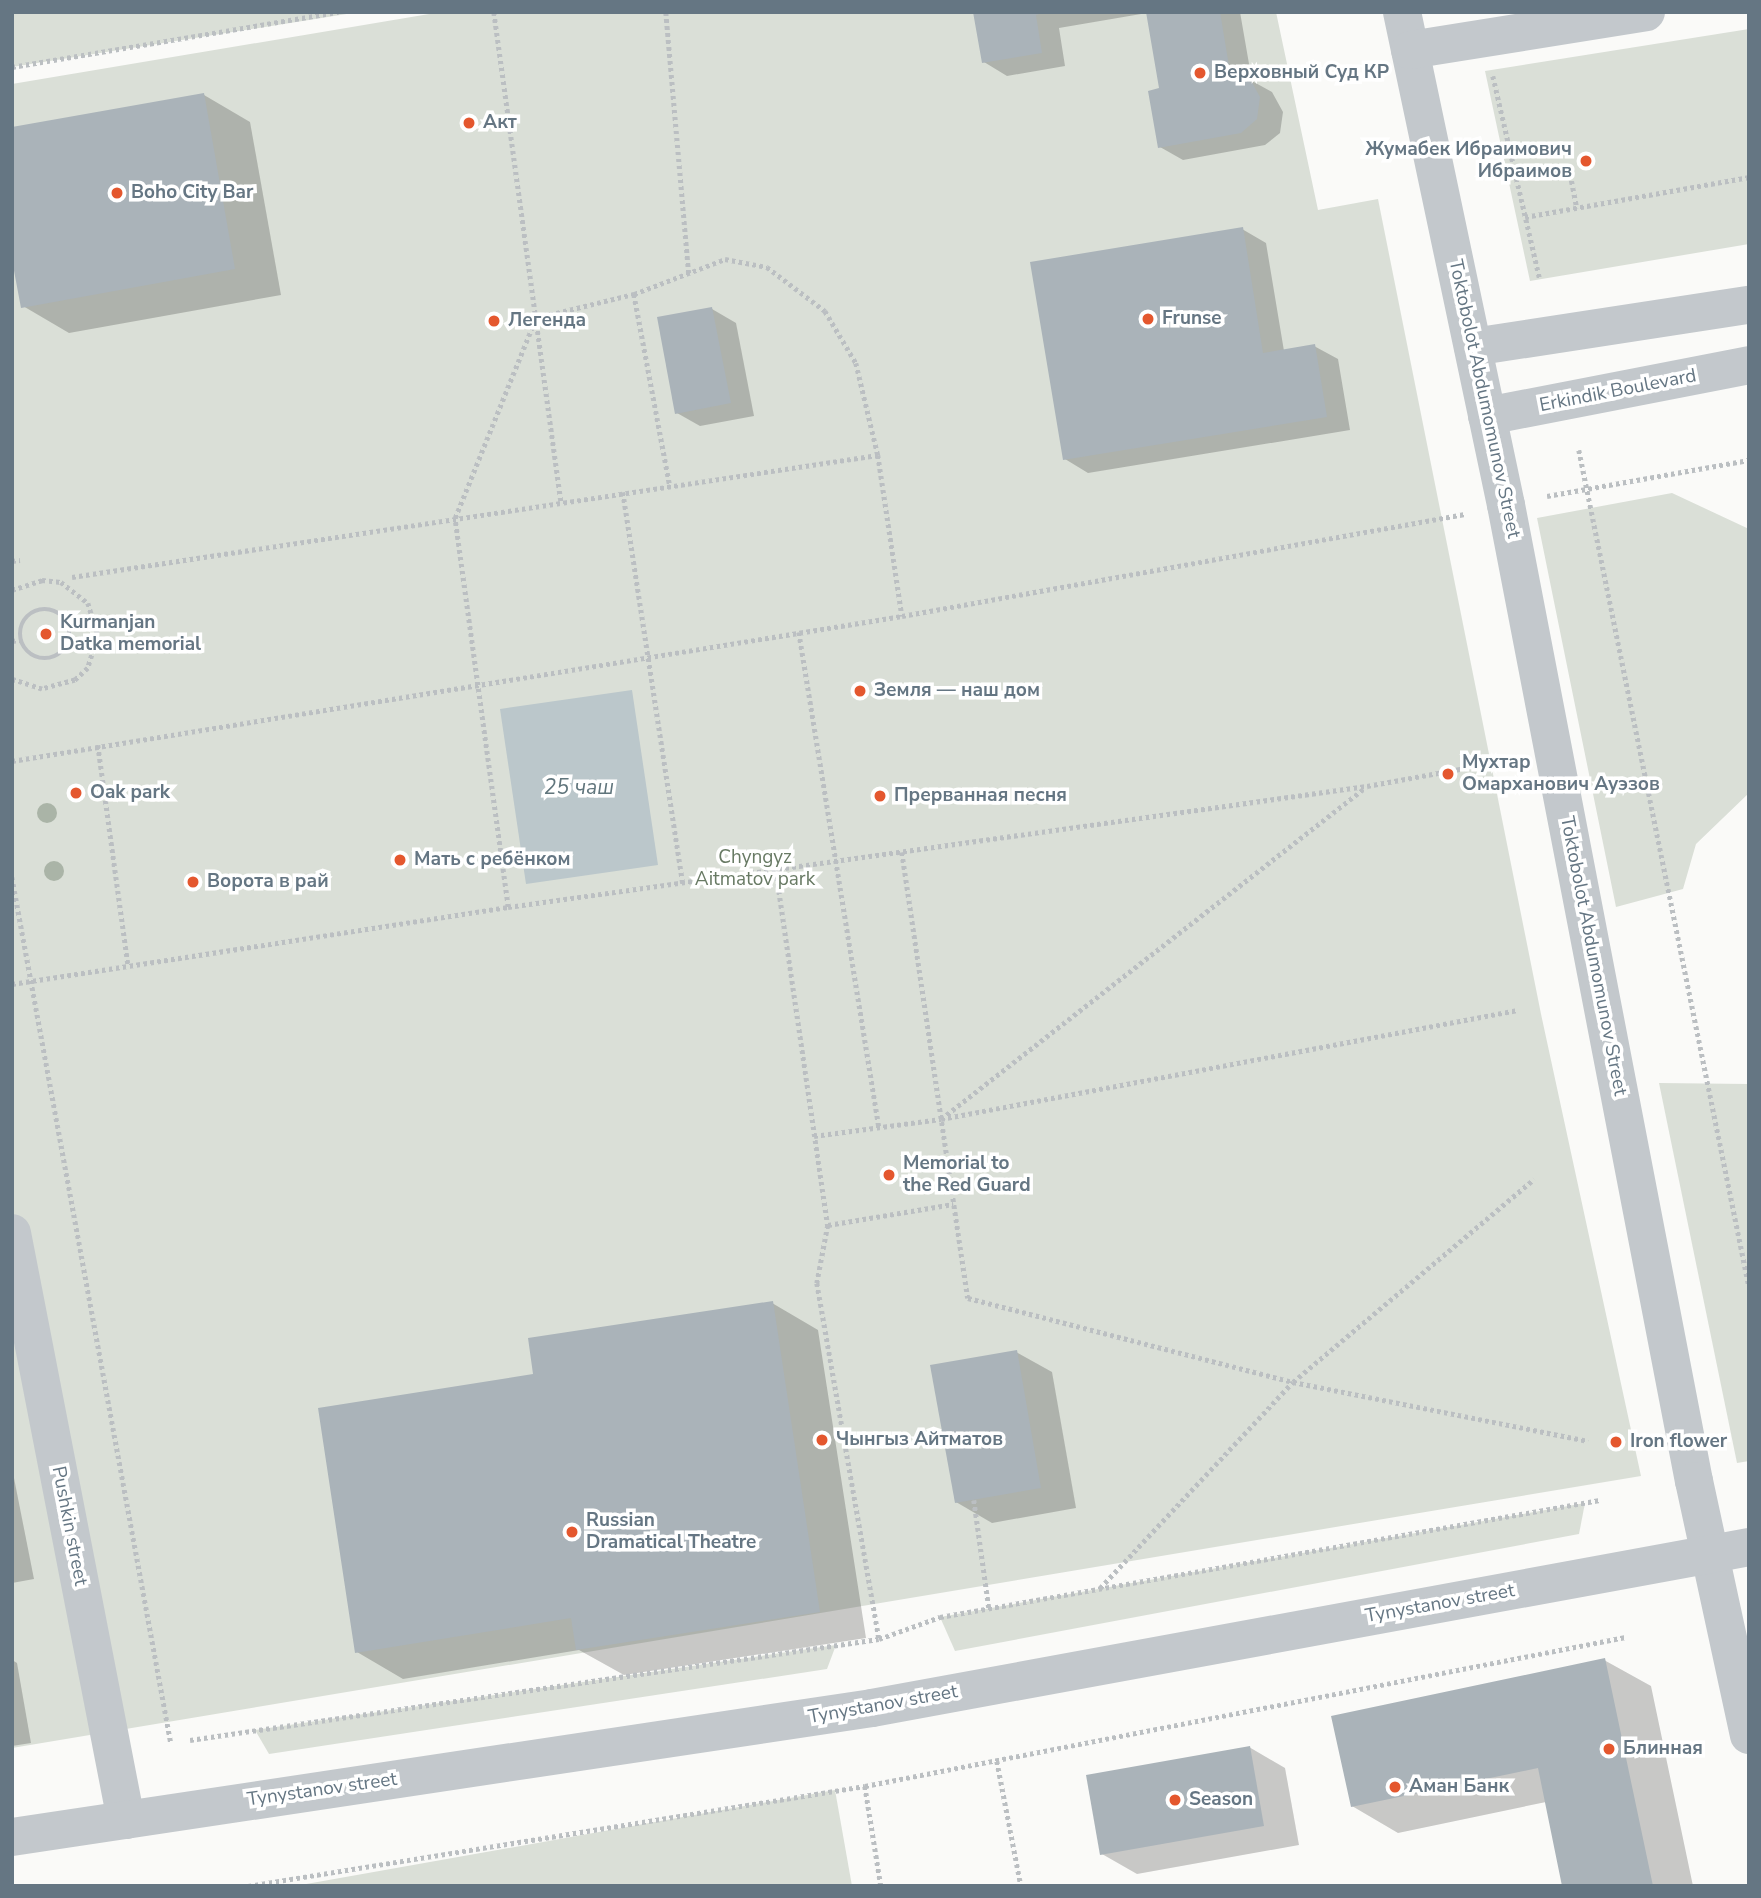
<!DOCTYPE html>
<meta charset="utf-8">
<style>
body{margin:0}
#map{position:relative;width:1761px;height:1898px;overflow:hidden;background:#fafaf8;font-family:"Nunito Sans",sans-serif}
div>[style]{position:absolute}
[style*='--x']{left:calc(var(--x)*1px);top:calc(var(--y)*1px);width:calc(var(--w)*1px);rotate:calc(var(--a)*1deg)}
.green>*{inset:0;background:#dadfd7}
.water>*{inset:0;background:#bbc7cb}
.shadow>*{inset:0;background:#0003}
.building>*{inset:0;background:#aab3b9}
.path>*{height:4.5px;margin-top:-2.25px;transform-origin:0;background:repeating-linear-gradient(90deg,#bbbfc2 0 3.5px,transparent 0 7px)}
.path>.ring{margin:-2.25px;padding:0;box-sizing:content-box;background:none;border:4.5px solid #bbbfc2;border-radius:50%}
.minor>*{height:38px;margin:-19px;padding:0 19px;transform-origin:19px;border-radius:19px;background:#c3c8cc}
.trees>*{width:20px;height:20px;margin:-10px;border-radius:50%;background:#aab4a7}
.dots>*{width:19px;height:19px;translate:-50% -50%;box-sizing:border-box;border:4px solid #fff;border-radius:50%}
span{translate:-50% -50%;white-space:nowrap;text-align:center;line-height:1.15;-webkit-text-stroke:7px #fff;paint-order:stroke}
.poi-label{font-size:19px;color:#657683;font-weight:700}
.left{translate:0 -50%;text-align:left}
.right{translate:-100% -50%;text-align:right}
.street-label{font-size:19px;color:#657683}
.park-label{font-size:19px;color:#687a64}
.water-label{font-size:21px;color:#60757c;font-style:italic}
.frame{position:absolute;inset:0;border:14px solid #657683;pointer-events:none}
</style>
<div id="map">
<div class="green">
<div style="clip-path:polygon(12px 12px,359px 12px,12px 67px)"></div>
<div style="clip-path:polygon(441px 12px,1276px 12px,1318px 210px,1378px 199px,1541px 1014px,1641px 1476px,12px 1748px,12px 84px)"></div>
<div style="clip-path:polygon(1749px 29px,1749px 244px,1530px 281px,1485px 71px)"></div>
<div style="clip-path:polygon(1672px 493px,1749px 529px,1749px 793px,1696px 844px,1683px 889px,1616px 907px,1537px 518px)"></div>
<div style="clip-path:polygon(1659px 1083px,1749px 1084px,1749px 1461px,1737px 1463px)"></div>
<div style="clip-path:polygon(1585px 1503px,1579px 1534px,955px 1651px,940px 1617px)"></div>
<div style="clip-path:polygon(836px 1645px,827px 1669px,269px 1754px,255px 1730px)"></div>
<div style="clip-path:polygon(835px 1790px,852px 1886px,295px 1886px)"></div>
</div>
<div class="water">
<div style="clip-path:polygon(632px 690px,658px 865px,526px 884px,500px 709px)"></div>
</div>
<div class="shadow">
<div style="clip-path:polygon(974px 12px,1240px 12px,1252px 81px,1272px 92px,1283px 112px,1280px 133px,1265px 145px,1183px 160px,1160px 147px,1161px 90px,1147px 13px,1059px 28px,1065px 66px,1007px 76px,984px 62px)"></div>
<div style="clip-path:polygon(204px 95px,250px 122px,281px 295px,69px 333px,23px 306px)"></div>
<div style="clip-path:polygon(1242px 229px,1266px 243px,1284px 351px,1314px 346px,1338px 359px,1350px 430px,1088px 473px,1065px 459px)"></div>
<div style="clip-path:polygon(712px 309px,736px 323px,754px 416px,700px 426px,677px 413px)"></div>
<div style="clip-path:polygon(772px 1303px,818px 1330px,866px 1638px,624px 1675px,579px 1650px,403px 1679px,357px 1652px)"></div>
<div style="clip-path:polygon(1016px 1352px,1052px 1372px,1076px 1508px,992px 1523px,956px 1502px)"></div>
<div style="clip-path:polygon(12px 1468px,34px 1579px,12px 1583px)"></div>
<div style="clip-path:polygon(12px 1660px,17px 1663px,31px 1743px,12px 1746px)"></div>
<div style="clip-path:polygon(1604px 1660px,1651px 1686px,1693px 1886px,1564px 1886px,1546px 1802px,1398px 1833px,1352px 1806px)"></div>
<div style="clip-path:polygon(1249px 1747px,1285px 1768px,1299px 1845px,1137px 1874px,1102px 1854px)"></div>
</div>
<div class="building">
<div style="clip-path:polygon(973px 12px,1045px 12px,1036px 15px,1042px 53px,982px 63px)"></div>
<div style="clip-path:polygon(1146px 12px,1220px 12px,1230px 72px,1249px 77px,1260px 97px,1257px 119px,1241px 133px,1158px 148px,1148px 91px,1159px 88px)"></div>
<div style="clip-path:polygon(204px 93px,235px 269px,21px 308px,12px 260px,12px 127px)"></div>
<div style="clip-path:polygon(1243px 227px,1263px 353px,1315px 344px,1327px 417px,1063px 460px,1030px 262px)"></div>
<div style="clip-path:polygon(712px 307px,731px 403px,675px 414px,657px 317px)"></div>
<div style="clip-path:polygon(773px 1301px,820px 1612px,576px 1650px,571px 1618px,355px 1653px,318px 1408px,533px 1374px,528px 1338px)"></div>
<div style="clip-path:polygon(1017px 1350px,1041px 1488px,955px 1503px,930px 1365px)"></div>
<div style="clip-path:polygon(1605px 1658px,1653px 1886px,1562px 1886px,1538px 1768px,1351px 1807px,1331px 1716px)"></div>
<div style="clip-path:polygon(1250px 1746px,1264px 1826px,1100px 1855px,1086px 1775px)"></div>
</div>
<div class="path">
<div style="--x:494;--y:12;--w:494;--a:82.2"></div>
<div style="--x:666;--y:12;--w:262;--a:85"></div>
<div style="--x:12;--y:67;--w:331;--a:-9.6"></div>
<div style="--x:1493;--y:76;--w:209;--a:77"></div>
<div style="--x:1516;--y:176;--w:54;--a:-9.6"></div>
<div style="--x:1569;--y:167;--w:42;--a:79"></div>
<div style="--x:1525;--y:217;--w:228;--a:-10.1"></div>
<div style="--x:634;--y:294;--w:195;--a:79.4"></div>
<div style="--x:1579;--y:450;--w:853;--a:78.51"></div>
<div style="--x:623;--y:492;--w:396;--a:81.3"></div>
<div style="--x:1547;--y:496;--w:205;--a:-10.1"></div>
<div style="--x:12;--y:561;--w:8;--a:-7"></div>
<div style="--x:72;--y:577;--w:815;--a:-8.61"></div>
<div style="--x:12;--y:590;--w:32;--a:-18"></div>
<div style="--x:42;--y:580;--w:19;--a:6"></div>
<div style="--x:61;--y:582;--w:34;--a:38"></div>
<div style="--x:88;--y:603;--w:34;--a:73"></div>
<div style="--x:98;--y:635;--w:34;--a:107"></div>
<div style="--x:88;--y:668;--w:18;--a:137"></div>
<div style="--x:75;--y:680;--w:34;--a:165"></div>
<div style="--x:42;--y:689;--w:32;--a:-162"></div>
<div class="ring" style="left:20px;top:609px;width:45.5px;height:45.5px"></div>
<div style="--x:799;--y:632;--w:501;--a:80.82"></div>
<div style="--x:12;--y:641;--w:8;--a:-7"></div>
<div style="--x:98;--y:745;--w:222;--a:82.2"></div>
<div style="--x:12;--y:761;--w:902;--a:-9.25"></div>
<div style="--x:902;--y:616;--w:572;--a:-10.27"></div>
<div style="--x:902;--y:852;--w:451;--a:81.6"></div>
<div style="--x:968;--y:1298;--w:336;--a:14.5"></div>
<div style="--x:1293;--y:1382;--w:301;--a:11.3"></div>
<div style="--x:776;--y:870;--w:359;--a:81.7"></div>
<div style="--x:828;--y:1225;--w:59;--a:100.7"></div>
<div style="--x:817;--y:1283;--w:361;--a:80.1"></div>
<div style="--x:12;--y:877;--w:880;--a:79.6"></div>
<div style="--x:508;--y:907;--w:393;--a:-97.8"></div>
<div style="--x:455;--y:518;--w:216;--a:-68"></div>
<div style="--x:536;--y:318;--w:101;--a:-13.8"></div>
<div style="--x:634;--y:294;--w:97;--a:-21"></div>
<div style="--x:725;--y:259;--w:43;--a:10.8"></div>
<div style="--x:767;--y:267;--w:73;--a:37.2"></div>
<div style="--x:825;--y:311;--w:61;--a:59.2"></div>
<div style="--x:856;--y:363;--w:95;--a:76.6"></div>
<div style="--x:878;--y:455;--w:163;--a:81.5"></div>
<div style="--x:12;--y:984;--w:502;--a:-8.82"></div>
<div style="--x:508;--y:907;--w:867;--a:-8.02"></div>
<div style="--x:1367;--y:786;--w:100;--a:-10.4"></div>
<div style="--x:941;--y:1119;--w:587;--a:-10.7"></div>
<div style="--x:814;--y:1136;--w:128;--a:-7.6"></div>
<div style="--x:941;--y:1119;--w:539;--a:-38"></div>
<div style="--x:828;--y:1225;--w:127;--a:-9.5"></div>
<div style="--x:974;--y:1500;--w:109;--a:82.1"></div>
<div style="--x:1100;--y:1588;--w:282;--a:-46.9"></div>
<div style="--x:1293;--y:1382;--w:315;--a:-40.1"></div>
<div style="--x:190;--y:1740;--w:696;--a:-8.34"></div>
<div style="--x:879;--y:1639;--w:65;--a:-19.8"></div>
<div style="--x:940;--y:1617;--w:670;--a:-10.05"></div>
<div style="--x:997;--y:1761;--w:127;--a:79.1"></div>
<div style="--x:865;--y:1786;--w:101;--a:80.9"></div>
<div style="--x:248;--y:1886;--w:625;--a:-9.21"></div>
<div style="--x:865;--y:1786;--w:775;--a:-11.08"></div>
</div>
<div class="minor">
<div style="--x:1402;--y:12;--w:504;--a:78.09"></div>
<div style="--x:1506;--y:505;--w:994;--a:79.1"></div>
<div style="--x:1694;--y:1481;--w:260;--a:77.8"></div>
<div style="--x:1410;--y:50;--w:239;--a:-9.1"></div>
<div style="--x:1473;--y:347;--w:279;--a:-8.7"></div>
<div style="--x:1487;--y:416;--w:267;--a:-11"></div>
<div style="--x:12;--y:1233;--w:598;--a:79.01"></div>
<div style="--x:12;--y:1837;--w:870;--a:-8.53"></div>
<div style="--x:872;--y:1708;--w:892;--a:-10.4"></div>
</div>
<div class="trees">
<div style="left:47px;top:813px"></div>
<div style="left:54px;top:871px"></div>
</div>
<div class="dots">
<div style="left:1200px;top:73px;background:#e4572e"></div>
<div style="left:469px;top:123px;background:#e4572e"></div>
<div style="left:1586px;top:161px;background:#e4572e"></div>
<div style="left:117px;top:193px;background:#e4572e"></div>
<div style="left:1148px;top:319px;background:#e4572e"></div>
<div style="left:494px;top:321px;background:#e4572e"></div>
<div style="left:46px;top:634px;background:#e4572e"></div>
<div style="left:860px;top:691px;background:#e4572e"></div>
<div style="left:1448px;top:774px;background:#e4572e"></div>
<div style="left:76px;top:793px;background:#e4572e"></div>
<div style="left:880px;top:796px;background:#e4572e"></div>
<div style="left:400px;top:860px;background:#e4572e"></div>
<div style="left:193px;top:882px;background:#e4572e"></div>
<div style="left:889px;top:1175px;background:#e4572e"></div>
<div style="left:822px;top:1440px;background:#e4572e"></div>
<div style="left:1616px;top:1442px;background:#e4572e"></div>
<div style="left:572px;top:1532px;background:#e4572e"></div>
<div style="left:1609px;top:1749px;background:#e4572e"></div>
<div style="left:1395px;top:1787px;background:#e4572e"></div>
<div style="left:1175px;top:1800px;background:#e4572e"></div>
</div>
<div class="poi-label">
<span class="left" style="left:1214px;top:73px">Верховный Суд КР</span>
<span class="left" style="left:483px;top:123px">Акт</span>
<span class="right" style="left:1572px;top:161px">Жумабек Ибраимович<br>Ибраимов</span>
<span class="left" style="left:131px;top:193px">Boho City Bar</span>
<span class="left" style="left:1162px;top:319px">Frunse</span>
<span class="left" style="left:508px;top:321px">Легенда</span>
<span class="left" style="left:60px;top:634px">Kurmanjan<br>Datka memorial</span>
<span class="left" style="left:874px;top:691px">Земля — наш дом</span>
<span class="left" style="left:1462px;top:774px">Мухтар<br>Омарханович Ауэзов</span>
<span class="left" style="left:90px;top:793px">Oak park</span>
<span class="left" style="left:894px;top:796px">Прерванная песня</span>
<span class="left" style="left:414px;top:860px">Мать с ребёнком</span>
<span class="left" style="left:207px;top:882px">Ворота в рай</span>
<span class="left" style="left:903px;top:1175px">Memorial to<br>the Red Guard</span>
<span class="left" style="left:836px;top:1440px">Чынгыз Айтматов</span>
<span class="left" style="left:1630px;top:1442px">Iron flower</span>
<span class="left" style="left:586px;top:1532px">Russian<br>Dramatical Theatre</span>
<span class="left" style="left:1623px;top:1749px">Блинная</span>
<span class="left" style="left:1409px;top:1787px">Аман Банк</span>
<span class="left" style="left:1189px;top:1800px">Season</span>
</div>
<div class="street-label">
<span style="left:1618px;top:391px;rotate:-11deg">Erkindik Boulevard</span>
<span style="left:1484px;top:399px;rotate:78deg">Toktobolot Abdumomunov Street</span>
<span style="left:1593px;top:956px;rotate:79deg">Toktobolot Abdumomunov Street</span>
<span style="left:69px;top:1526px;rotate:79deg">Pushkin street</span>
<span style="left:1440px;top:1604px;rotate:-10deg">Tynystanov street</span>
<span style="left:883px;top:1705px;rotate:-10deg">Tynystanov street</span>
<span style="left:322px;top:1790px;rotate:-8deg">Tynystanov street</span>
</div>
<div class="park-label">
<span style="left:755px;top:869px">Chyngyz<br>Aitmatov park</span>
</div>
<div class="water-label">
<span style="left:579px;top:787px">25 чаш</span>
</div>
<div class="frame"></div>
</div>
